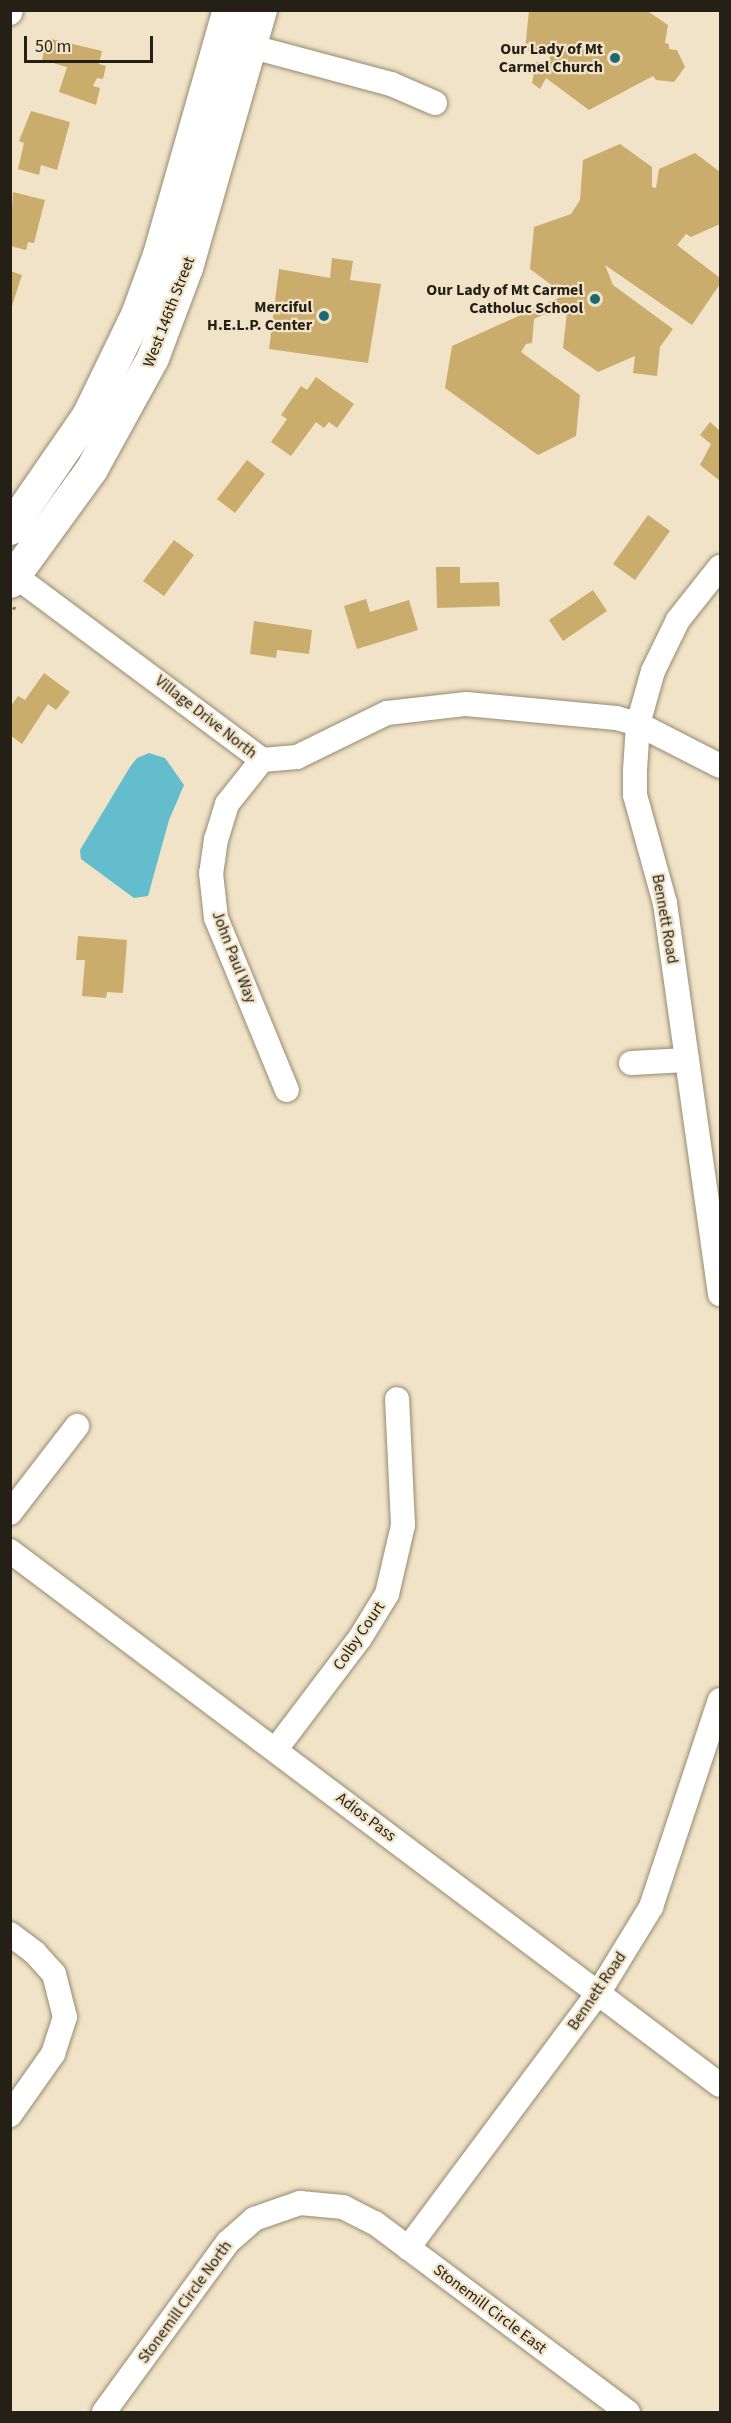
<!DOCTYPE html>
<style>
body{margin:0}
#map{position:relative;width:731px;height:2423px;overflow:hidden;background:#f1e3c7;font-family:"Source Sans 3",sans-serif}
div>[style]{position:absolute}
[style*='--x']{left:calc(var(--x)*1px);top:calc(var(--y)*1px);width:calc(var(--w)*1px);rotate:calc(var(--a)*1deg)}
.water>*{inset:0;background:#63bdcc}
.building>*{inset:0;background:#caac6d}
.path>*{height:3px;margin-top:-1.5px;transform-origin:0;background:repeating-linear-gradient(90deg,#8d8471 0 3px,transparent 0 6px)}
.roads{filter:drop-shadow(0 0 2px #978a70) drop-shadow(0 0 2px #978a70)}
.minor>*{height:24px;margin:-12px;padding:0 12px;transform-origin:12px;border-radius:12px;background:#fff}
.major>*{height:32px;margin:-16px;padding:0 16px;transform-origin:16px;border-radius:16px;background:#fff}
.dots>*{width:16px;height:16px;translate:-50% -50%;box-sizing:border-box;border:3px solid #f1e3c7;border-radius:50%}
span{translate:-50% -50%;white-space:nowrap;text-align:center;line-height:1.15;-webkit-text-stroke:4.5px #f1e3c7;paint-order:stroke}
.poi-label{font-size:16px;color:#252016;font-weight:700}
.right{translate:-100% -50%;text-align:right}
.street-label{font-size:16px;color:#252016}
.frame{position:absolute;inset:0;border:12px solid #252016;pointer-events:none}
.scale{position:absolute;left:24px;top:36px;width:129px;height:27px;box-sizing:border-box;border:3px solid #252016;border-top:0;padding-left:8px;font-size:18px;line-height:21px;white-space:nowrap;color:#252016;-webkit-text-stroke:4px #f1e3c7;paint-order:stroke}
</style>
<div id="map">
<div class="water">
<div style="clip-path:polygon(149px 753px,165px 758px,184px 785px,169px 820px,148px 896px,134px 898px,81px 859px,80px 850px,130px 767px,137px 758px)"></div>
</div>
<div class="building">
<div style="clip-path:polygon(529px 10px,646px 10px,668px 25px,665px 43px,669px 44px,669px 49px,677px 50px,685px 67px,674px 82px,656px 80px,653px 76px,589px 110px,546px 78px,540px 89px,532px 83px,536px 62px,549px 62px,550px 54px,525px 50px)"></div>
<div style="clip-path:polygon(47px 38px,102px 51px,99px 64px,106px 66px,103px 79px,97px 78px,93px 86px,100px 88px,96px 105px,59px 92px,67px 67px,42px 60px)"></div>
<div style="clip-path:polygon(31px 111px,70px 122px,57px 170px,41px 165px,39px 175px,18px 169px,24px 143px,19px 141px)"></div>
<div style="clip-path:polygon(620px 144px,652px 167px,652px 187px,656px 188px,659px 169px,695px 153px,720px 172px,720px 224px,691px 237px,686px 234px,677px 245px,720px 278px,720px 284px,692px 325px,605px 265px,613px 285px,673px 329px,660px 347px,657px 376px,633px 373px,635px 356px,598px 372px,563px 348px,568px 303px,534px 319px,532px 343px,526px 344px,521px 352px,580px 395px,576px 436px,538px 455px,445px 388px,452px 346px,565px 295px,530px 269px,534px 227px,571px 214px,580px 200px,583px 160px)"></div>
<div style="clip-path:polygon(13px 192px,45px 200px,34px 243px,28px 242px,26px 250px,10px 246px)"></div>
<div style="clip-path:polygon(332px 258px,353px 261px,350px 280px,381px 284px,368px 363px,269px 349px,279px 269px,330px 278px)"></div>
<div style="clip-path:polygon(10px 271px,22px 275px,11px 309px,10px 309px)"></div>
<div style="clip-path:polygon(316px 377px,354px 404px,337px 428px,329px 422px,324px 428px,316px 422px,291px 456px,271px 442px,287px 419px,281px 415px,301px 386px,307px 390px)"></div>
<div style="clip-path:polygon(710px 422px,720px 431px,720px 481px,700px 465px,711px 444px,700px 435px)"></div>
<div style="clip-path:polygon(247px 460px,265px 474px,235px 513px,217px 499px)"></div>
<div style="clip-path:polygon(648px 515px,670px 531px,635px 580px,613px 564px)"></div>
<div style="clip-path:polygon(174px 540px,194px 555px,164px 596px,143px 581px)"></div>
<div style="clip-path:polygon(436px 567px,460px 567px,460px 583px,499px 582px,500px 606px,437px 608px)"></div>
<div style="clip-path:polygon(593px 590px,607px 611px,563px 641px,549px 620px)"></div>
<div style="clip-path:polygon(366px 599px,370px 612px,409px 600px,418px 630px,357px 649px,344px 606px)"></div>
<div style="clip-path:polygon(254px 621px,312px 630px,309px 654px,277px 650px,276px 658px,250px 654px)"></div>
<div style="clip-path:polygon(44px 673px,70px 692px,56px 710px,48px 704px,22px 744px,10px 735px,10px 707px,18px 696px,25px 700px)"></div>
<div style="clip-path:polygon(78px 936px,127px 940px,123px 993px,107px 992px,106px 998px,82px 996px,85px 960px,76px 960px)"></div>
</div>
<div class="path">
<div style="--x:10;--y:614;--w:11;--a:-56"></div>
</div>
<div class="roads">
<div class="minor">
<div style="--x:10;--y:13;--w:3;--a:-72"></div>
<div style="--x:234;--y:42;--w:163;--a:15"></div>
<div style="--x:391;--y:84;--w:48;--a:23.4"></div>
<div style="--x:720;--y:567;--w:68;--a:128.4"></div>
<div style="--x:678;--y:620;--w:57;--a:116.1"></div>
<div style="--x:653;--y:671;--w:55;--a:105.8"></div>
<div style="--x:638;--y:724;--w:46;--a:93.7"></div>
<div style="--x:635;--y:770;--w:25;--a:90"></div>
<div style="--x:635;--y:795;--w:112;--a:74.5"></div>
<div style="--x:665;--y:903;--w:395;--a:82"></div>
<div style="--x:10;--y:572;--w:314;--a:36.7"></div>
<div style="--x:262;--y:760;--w:35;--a:-5"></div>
<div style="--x:297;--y:757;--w:100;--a:-26.1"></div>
<div style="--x:387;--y:713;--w:80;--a:-6.5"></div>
<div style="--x:466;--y:704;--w:151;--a:5.3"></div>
<div style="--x:616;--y:718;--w:23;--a:15"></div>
<div style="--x:638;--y:724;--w:92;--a:27.1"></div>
<div style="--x:262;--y:760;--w:56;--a:128.5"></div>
<div style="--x:227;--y:804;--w:37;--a:107"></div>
<div style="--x:216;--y:839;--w:34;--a:98"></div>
<div style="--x:211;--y:873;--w:45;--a:83.7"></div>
<div style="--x:216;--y:918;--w:186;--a:67.6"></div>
<div style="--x:631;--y:1063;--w:56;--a:-3.1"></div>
<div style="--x:10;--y:1513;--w:110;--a:-52.4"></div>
<div style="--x:10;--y:1551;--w:888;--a:36.95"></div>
<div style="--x:276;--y:1749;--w:139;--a:-52.9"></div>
<div style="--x:360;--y:1638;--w:52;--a:-58.5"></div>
<div style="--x:387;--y:1594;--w:71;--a:-76.9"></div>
<div style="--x:403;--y:1525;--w:126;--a:-92.7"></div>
<div style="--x:10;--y:1934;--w:31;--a:37"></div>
<div style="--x:35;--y:1953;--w:28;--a:48"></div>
<div style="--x:54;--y:1974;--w:44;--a:75.7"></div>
<div style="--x:65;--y:2017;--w:39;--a:108"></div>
<div style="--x:53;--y:2054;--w:75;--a:125.2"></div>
<div style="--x:408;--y:2248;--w:319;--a:-53.3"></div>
<div style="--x:599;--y:1992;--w:100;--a:-58.5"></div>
<div style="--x:651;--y:1907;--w:218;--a:-71.6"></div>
<div style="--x:104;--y:2412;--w:210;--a:-53.9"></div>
<div style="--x:228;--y:2242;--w:35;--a:-41"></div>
<div style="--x:254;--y:2219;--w:49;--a:-19.2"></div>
<div style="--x:300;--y:2203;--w:43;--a:5.3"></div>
<div style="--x:343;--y:2207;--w:36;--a:27"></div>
<div style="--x:375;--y:2223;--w:316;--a:36.8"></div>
</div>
<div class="major">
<div style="--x:10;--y:529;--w:137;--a:-55.4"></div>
<div style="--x:88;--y:416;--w:112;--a:-64.1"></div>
<div style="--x:137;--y:315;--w:64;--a:-69.9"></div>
<div style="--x:159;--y:255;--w:255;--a:-74.1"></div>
<div style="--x:10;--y:582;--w:140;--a:-54"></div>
<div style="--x:92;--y:469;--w:127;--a:-61.2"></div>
<div style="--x:153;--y:358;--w:96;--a:-69.3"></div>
<div style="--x:187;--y:268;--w:268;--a:-74"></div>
</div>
</div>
<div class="dots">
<div style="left:615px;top:58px;background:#1e6873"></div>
<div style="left:595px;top:299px;background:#1e6873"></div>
<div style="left:324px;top:316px;background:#1e6873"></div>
</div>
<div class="poi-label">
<span class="right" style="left:603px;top:58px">Our Lady of Mt<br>Carmel Church</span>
<span class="right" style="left:583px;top:299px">Our Lady of Mt Carmel<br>Catholuc School</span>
<span class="right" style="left:312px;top:316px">Merciful<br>H.E.L.P. Center</span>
</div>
<div class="street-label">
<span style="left:169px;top:312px;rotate:-69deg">West 146th Street</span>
<span style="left:206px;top:717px;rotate:38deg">Village Drive North</span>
<span style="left:665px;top:919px;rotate:80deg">Bennett Road</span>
<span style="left:234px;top:957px;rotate:69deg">John Paul Way</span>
<span style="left:359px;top:1636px;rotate:-56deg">Colby Court</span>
<span style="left:366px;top:1817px;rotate:37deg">Adios Pass</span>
<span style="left:597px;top:1991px;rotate:-56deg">Bennett Road</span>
<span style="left:185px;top:2302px;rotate:-54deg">Stonemill Circle North</span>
<span style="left:490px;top:2309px;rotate:37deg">Stonemill Circle East</span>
</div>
<div class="frame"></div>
<div class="scale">50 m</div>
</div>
